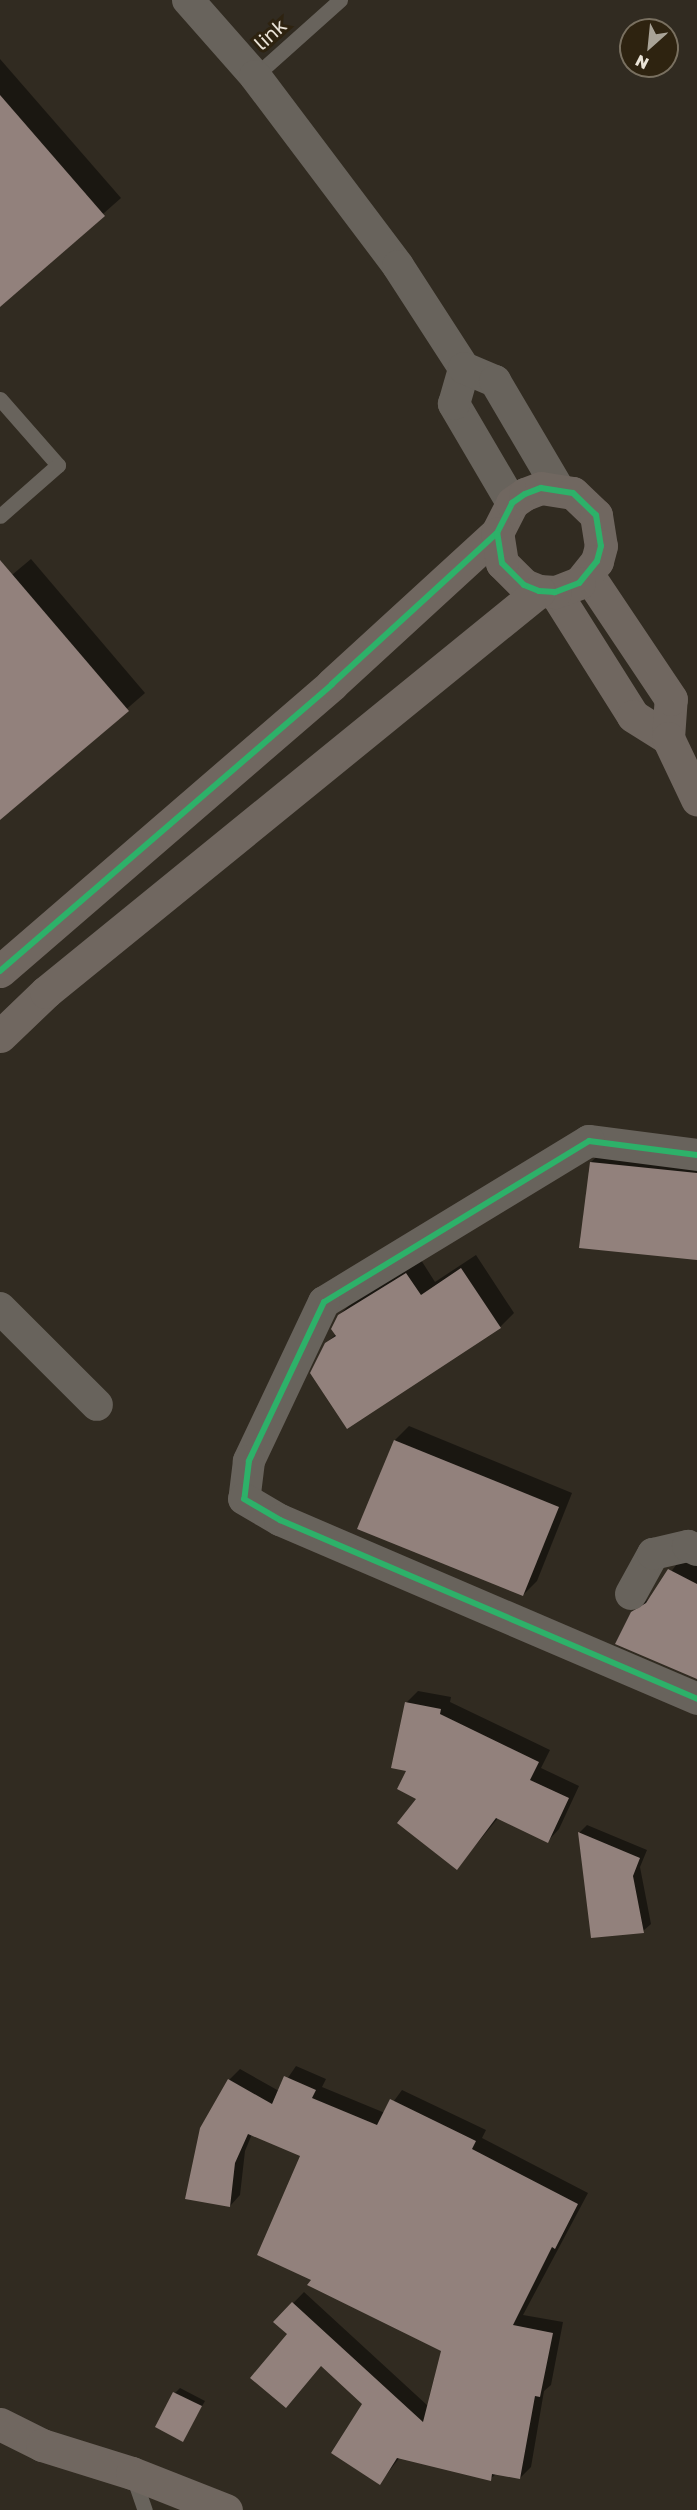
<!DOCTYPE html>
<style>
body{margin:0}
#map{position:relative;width:697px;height:2510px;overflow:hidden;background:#312b21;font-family:"Golos Text",sans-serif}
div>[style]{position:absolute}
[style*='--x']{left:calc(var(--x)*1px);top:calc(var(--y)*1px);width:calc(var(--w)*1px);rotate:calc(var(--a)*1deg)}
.shadow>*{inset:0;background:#0007}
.building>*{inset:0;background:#92817c}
.lane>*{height:15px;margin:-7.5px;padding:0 7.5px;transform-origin:7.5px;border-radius:7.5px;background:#68635c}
.street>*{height:32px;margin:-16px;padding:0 16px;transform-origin:16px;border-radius:16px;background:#68635c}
.secondary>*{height:33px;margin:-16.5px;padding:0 16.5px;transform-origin:16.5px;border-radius:16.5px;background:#706760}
.cycleway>*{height:6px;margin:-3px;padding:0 3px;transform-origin:3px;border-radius:3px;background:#2db169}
span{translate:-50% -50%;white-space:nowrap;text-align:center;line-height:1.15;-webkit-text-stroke:6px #2e2310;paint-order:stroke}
.street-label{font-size:20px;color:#eae3d7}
.north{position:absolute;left:619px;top:18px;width:60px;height:60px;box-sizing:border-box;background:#2e2310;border:2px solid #797060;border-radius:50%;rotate:207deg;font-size:16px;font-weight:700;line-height:24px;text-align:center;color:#eae3d7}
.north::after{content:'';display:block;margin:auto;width:21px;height:27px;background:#a9a397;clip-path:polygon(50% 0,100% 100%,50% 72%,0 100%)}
</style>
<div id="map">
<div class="shadow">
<div style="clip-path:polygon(0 59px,121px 198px,0 305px)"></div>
<div style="clip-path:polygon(31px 559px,145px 693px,0 819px,0 585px)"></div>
<div style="clip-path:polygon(606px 1148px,697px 1158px,697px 1259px,591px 1162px)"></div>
<div style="clip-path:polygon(476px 1255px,514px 1313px,500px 1327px,326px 1344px,336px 1334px,339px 1315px,354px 1301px,421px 1260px,435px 1282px)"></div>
<div style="clip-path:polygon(409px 1426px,572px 1493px,537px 1581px,523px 1595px,395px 1440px)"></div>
<div style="clip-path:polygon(683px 1556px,697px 1563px,697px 1678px,632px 1613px,654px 1594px)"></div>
<div style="clip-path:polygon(418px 1691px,451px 1697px,450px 1702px,550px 1750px,541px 1768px,579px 1786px,559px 1829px,548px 1841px,498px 1818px,457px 1868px,418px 1798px,409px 1770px,406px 1703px)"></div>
<div style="clip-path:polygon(587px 1825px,647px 1850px,640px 1867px,651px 1924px,643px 1931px,592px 1936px,580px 1832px)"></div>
<div style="clip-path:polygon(296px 2066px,326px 2079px,322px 2087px,385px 2113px,402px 2090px,486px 2130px,482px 2138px,588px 2193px,523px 2315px,563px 2322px,551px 2385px,544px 2391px,531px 2467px,520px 2478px,496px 2474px,490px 2479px,400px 2457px,380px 2483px,364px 2404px,275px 2322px,304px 2292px,428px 2406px,442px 2350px,313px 2280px,302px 2155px,252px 2134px,245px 2151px,240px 2195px,230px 2206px,229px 2080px,240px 2069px,279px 2091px)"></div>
<div style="clip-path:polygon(180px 2388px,205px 2401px,182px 2440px,175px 2393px)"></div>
</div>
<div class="building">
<div style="clip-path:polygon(0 95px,105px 216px,0 307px)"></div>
<div style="clip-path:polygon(0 560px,129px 711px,0 820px)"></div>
<div style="clip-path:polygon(590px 1162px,697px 1173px,697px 1260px,579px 1248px)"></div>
<div style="clip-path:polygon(461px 1268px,501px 1328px,347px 1429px,310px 1373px,325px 1343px,336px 1336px,331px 1329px,338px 1315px,406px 1273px,421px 1295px)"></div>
<div style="clip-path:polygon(394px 1440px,559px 1507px,523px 1596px,357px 1529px)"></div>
<div style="clip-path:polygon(668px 1569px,697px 1584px,697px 1679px,615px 1644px,631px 1612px,646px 1603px)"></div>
<div style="clip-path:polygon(405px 1702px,441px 1709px,440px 1714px,539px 1762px,530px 1780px,569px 1798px,548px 1843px,496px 1818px,457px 1870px,397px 1823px,416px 1799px,397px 1789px,406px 1771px,391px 1768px)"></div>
<div style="clip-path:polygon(578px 1832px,640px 1858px,633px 1876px,644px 1933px,591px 1938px)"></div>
<div style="clip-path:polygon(284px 2076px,316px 2090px,312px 2098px,377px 2125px,390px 2099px,476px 2141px,472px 2149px,578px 2204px,555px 2249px,552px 2247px,513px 2325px,553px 2333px,540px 2397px,535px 2396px,520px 2479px,492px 2474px,491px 2481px,397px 2458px,380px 2485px,331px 2453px,362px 2404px,321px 2366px,286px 2408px,250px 2378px,287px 2334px,273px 2322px,292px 2302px,423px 2422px,441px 2351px,307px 2285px,311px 2280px,257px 2255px,300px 2156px,248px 2134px,235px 2163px,230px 2207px,185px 2199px,200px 2128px,228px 2079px,272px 2104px)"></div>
<div style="clip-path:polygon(173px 2392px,202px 2406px,183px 2442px,155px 2427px)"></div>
</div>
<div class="lane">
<div style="--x:255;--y:76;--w:114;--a:-41.8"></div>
<div style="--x:0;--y:399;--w:88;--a:48.7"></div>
<div style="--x:58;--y:465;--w:77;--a:138.7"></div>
<div style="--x:133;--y:2476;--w:36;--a:71"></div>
</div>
<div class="street">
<div style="--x:188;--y:0;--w:101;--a:48.6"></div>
<div style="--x:255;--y:76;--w:238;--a:53"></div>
<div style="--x:398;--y:266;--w:121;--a:57.1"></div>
<div style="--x:512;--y:503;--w:115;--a:-120.4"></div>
<div style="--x:454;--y:404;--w:37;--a:-74"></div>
<div style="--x:464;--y:368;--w:34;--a:23"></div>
<div style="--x:495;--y:381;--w:124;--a:59.5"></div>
<div style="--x:697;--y:1155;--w:109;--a:-172.6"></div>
<div style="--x:589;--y:1141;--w:310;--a:148.7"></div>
<div style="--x:324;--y:1302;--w:176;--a:115.3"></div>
<div style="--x:249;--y:1461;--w:38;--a:97"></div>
<div style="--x:244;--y:1499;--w:42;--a:30.3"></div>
<div style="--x:280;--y:1520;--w:454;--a:23.2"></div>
<div style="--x:0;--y:1308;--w:137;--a:45"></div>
<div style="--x:631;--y:1594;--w:46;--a:-61.2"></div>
<div style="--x:653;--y:1554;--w:36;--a:-13"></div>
<div style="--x:688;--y:1546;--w:10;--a:24"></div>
</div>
<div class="secondary">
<div style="--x:555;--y:592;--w:146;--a:57.8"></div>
<div style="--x:633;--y:716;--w:41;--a:32.2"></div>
<div style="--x:668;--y:738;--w:39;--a:-86"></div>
<div style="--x:671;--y:699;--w:149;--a:-123.8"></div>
<div style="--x:668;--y:738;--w:68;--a:64.6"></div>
<div style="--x:0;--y:971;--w:439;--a:-40.8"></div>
<div style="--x:332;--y:684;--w:224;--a:-42.5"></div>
<div style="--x:497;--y:533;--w:34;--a:-63"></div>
<div style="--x:512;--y:503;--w:16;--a:-35"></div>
<div style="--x:525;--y:494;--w:17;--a:-21"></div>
<div style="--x:541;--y:488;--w:32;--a:9"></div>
<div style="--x:573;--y:493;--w:32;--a:44"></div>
<div style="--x:596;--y:515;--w:31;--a:81"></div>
<div style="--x:601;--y:546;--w:16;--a:105"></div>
<div style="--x:597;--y:561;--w:28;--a:129"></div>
<div style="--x:579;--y:583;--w:26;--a:159"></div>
<div style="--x:555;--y:592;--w:16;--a:-176"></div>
<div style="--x:539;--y:591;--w:16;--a:-158"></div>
<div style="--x:524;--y:585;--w:31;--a:-135"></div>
<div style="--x:502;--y:563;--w:30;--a:-99"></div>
<div style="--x:0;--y:1036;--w:64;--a:-43.7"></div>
<div style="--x:46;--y:992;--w:635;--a:-39.12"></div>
<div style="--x:0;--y:2424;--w:47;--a:26.6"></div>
<div style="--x:42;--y:2445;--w:94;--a:17.3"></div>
<div style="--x:132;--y:2473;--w:101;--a:21.5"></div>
</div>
<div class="cycleway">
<div style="--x:0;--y:971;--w:439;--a:-40.8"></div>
<div style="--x:332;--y:684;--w:224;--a:-42.5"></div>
<div style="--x:497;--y:533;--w:34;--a:-63"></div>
<div style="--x:512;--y:503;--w:16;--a:-35"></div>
<div style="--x:525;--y:494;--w:17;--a:-21"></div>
<div style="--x:541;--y:488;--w:32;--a:9"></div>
<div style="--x:573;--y:493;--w:32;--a:44"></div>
<div style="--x:596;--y:515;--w:31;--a:81"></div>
<div style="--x:601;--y:546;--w:16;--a:105"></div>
<div style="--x:597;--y:561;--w:28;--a:129"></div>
<div style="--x:579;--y:583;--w:26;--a:159"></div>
<div style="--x:555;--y:592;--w:16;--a:-176"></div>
<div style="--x:539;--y:591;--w:16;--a:-158"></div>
<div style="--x:524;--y:585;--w:31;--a:-135"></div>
<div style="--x:502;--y:563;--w:30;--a:-99"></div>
<div style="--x:697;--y:1155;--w:109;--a:-172.6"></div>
<div style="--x:589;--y:1141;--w:310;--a:148.7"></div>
<div style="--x:324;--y:1302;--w:176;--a:115.3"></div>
<div style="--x:249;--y:1461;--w:38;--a:97"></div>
<div style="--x:244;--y:1499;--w:42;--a:30.3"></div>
<div style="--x:280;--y:1520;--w:454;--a:23.2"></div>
</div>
<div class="street-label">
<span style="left:270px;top:34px;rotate:-42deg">link</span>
</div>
<div class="north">N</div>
</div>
